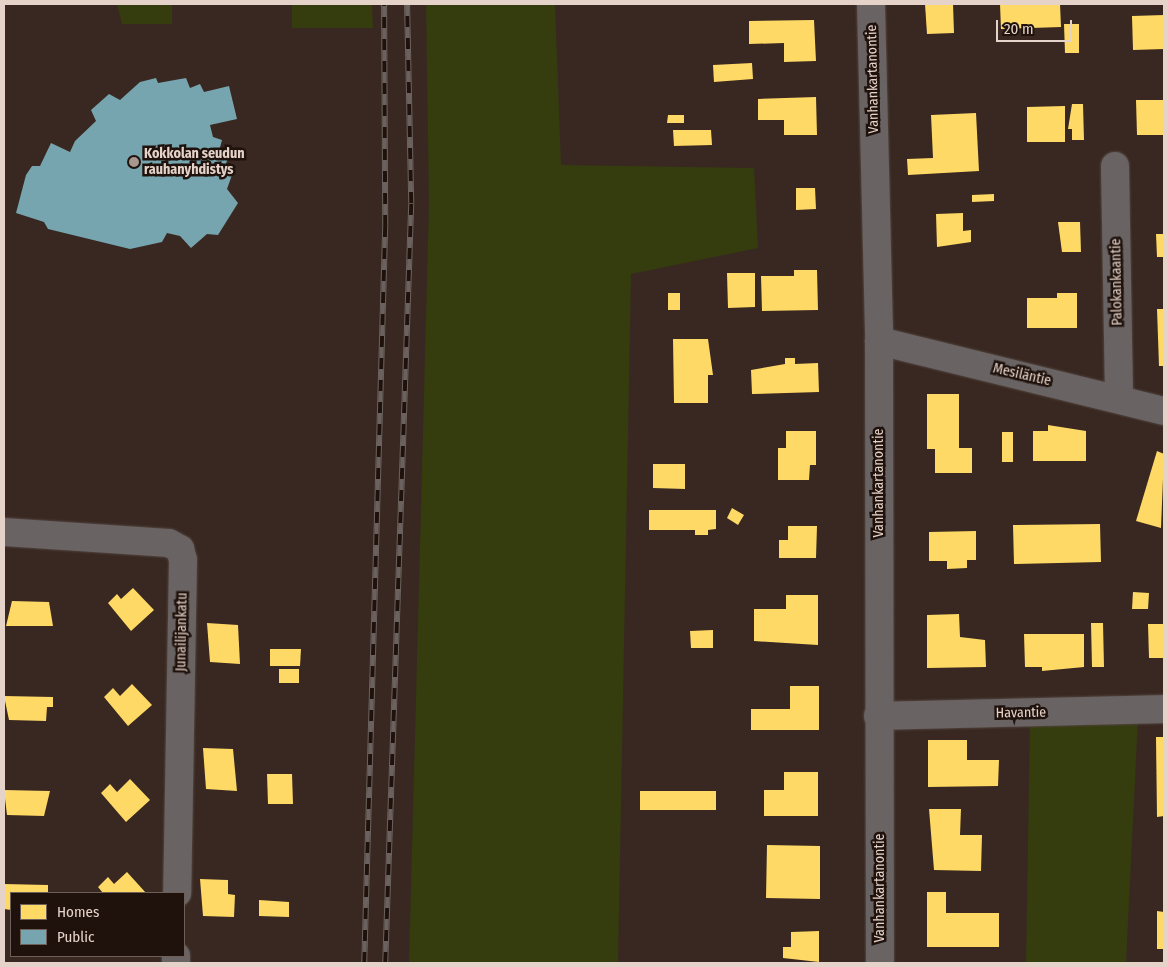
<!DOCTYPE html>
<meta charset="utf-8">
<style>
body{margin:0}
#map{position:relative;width:1168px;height:967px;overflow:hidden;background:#382821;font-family:"Fira Sans Condensed",sans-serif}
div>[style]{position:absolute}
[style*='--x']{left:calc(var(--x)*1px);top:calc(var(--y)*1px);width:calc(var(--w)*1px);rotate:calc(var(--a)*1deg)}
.green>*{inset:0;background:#353c0e}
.homes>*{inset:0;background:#ffd966}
.public>*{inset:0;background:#76a5af}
.roads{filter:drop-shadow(0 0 1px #52443e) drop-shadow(0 0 1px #52443e)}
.minor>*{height:28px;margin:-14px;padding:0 14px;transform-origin:14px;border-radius:14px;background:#696363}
.rail>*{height:5.5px;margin-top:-2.75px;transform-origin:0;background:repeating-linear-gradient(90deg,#1f120c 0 11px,#6b615e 0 22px);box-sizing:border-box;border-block:1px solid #6b615e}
.dots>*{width:14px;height:14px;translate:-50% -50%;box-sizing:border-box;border:2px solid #1f120c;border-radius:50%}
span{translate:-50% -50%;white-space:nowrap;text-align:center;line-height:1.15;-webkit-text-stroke:5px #1f120c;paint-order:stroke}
.street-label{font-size:14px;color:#e5d3ca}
.poi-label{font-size:14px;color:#e5d3ca;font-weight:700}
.left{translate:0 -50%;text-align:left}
.frame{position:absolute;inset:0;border:5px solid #e5d3ca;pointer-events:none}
.legend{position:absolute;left:10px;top:892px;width:175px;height:65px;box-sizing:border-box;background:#1f120c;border:1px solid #6e5f58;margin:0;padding:6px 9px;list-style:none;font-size:15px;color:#e5d3ca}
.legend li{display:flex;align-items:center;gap:10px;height:25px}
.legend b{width:25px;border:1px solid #6e5f58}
.scale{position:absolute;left:996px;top:20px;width:76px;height:22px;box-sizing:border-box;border:2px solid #e5d3ca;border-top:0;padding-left:6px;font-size:15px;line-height:18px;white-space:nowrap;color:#e5d3ca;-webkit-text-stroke:4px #1f120c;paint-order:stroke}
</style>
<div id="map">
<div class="green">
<div style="clip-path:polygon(117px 4px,172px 4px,172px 24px,122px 24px)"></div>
<div style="clip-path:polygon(292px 4px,372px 4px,373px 28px,292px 28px)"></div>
<div style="clip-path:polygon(426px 4px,555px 4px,561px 165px,754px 168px,758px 248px,631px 274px,618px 963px,409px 963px,429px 204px)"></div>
<div style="clip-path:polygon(1138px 719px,1126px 963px,1026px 963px,1030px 722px)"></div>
</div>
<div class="homes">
<div style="clip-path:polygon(925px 4px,953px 4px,954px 33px,927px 34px)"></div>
<div style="clip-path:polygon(1000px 4px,1060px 4px,1061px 27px,1001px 29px)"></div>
<div style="clip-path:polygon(1164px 15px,1164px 49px,1133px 50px,1132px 16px)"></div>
<div style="clip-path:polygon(814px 20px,816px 61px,784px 62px,784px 43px,749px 44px,749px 21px)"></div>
<div style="clip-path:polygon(1064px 24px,1079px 24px,1079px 53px,1065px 53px)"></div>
<div style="clip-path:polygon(752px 63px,753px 79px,714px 82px,713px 65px)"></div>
<div style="clip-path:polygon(816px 97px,817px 135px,784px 135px,784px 120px,758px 120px,758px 99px)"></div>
<div style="clip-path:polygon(1136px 100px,1164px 100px,1164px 135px,1137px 135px)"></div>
<div style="clip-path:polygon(1072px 104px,1083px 104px,1084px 140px,1072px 140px,1072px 129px,1068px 129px)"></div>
<div style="clip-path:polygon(1065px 106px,1065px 142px,1027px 142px,1027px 107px)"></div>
<div style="clip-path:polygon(976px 113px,979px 171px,908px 175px,907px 159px,933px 158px,931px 115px)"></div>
<div style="clip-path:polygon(668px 115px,684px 115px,684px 123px,667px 123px)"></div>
<div style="clip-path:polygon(673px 130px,711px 130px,712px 145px,674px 146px)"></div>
<div style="clip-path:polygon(796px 188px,815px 188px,816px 209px,796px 210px)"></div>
<div style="clip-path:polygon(994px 194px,994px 201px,972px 202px,972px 195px)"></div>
<div style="clip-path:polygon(963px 213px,963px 231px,971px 230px,971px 242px,937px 247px,936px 214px)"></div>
<div style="clip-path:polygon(1058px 222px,1080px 222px,1081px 252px,1062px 252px)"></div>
<div style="clip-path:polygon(1156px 234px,1164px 234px,1164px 257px,1157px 257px)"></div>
<div style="clip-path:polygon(794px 270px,817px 270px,818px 310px,762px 311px,761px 276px,794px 276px)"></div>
<div style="clip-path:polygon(727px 273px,755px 273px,755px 307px,728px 308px)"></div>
<div style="clip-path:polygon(668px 293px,680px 293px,680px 310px,668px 310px)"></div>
<div style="clip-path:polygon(1057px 293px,1077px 293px,1077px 328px,1027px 328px,1027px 298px,1057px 298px)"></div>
<div style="clip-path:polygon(1157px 309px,1164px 309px,1164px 366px,1159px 366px)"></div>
<div style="clip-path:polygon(673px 339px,708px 339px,713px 375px,708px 375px,708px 403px,674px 403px)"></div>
<div style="clip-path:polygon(785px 358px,795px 358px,795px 364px,818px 363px,819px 392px,752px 394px,751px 370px,785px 364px)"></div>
<div style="clip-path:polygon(927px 394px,959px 394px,959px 448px,972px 448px,972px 473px,935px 473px,935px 449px,927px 449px)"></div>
<div style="clip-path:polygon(1048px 425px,1086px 431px,1086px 461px,1033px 461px,1033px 431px,1048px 431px)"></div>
<div style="clip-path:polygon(786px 431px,816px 431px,816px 465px,810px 465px,809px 480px,778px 480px,778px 448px,786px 448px)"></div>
<div style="clip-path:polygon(1002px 432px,1013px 432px,1013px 462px,1002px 462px)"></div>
<div style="clip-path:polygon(1157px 451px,1164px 454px,1161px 528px,1136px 521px)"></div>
<div style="clip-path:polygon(653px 464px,685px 464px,685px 489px,653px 488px)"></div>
<div style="clip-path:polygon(732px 508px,744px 515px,738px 525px,727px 518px)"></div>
<div style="clip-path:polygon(649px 510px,716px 510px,716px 529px,708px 530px,708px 535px,695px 535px,695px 530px,649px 530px)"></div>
<div style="clip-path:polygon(1100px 524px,1101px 562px,1014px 564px,1013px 525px)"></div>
<div style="clip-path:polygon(788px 526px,817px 526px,816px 558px,779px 558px,779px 540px,788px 540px)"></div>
<div style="clip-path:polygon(976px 531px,976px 560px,967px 560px,967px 568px,947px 569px,947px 561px,929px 561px,929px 532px)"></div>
<div style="clip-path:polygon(133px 588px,154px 610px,131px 631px,108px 603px,117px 594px,121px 599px)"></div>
<div style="clip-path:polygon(1133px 592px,1149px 593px,1148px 609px,1132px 609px)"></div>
<div style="clip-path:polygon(786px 595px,818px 595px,818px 645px,754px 641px,754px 609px,786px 609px)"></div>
<div style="clip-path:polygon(12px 601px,49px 602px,53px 626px,6px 626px)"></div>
<div style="clip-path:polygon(959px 614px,960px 637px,985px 640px,986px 667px,927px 668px,927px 615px)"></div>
<div style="clip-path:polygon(207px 623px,238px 625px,240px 664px,210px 662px)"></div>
<div style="clip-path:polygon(1091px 623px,1103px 623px,1104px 667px,1092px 667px)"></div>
<div style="clip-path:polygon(1148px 624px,1164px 624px,1164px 658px,1149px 658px)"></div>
<div style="clip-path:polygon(713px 630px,713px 648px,691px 648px,690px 631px)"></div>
<div style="clip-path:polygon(1024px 634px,1084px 634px,1084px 667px,1042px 671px,1042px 667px,1025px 667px)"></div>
<div style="clip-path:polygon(270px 649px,301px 649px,300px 666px,270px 666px)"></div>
<div style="clip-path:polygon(279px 669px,299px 669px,299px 683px,279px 683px)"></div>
<div style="clip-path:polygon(132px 684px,152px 705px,128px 726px,104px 697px,113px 688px,120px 696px)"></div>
<div style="clip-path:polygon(790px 686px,819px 686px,819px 730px,751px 730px,751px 709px,790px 709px)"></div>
<div style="clip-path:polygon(4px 696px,53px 697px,53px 707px,47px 707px,46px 721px,9px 720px)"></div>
<div style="clip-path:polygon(1156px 737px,1164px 737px,1164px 816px,1157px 817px)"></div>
<div style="clip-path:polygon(928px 740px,967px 740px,967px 760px,999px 760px,998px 786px,928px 787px)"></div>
<div style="clip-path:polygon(203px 748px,233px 749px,237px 791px,206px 789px)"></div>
<div style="clip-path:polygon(784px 772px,818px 772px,818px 816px,764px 816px,764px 790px,784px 790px)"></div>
<div style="clip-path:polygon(267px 774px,292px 774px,293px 804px,268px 804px)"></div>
<div style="clip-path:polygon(130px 779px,150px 800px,126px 822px,101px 793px,110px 784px,117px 792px)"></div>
<div style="clip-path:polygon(4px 790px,50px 791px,44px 816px,7px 815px)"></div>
<div style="clip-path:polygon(640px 791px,716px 791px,716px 810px,640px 810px)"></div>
<div style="clip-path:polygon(929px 809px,961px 809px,960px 835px,982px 835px,981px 871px,934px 870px)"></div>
<div style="clip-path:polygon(767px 845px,820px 846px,820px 899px,766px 898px)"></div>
<div style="clip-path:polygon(127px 872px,146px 893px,103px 893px,98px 887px,108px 877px,114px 884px)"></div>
<div style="clip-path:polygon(200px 879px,228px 880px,228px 894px,235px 895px,234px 917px,203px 916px)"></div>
<div style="clip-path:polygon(4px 884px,48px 885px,48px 893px,11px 893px,11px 910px,4px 909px)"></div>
<div style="clip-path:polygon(927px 892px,946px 892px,946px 913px,999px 913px,999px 947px,927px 947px)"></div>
<div style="clip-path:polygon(259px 900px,289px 902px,289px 917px,259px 916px)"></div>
<div style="clip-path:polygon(1157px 911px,1164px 912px,1164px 949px,1157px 949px)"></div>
<div style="clip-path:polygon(819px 931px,819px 962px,783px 958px,783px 947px,791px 947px,791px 932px)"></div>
</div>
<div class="public">
<div style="clip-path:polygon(156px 78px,158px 83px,186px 78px,190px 88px,200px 84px,204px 92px,229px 86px,237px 119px,210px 125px,213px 137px,222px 140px,218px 155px,228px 158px,223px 172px,232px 175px,227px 189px,238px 203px,218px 235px,207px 234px,191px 248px,180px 236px,167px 233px,162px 242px,130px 249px,48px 229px,44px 222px,16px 213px,26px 175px,32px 166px,40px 166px,51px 143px,70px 152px,75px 141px,96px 121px,91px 110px,109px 94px,120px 100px,140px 82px)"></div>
</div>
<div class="roads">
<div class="minor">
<div style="--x:871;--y:4;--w:337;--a:88.6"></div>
<div style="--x:879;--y:341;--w:622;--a:89.91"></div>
<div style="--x:1115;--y:166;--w:232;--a:89"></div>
<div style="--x:879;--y:341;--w:293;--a:13.8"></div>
<div style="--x:4;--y:532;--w:165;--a:3.8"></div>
<div style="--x:169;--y:543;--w:13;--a:29"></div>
<div style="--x:180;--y:549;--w:11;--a:75"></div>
<div style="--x:183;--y:560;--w:333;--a:91"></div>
<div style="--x:878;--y:716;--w:286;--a:-1.4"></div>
<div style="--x:176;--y:963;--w:7;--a:-90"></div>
</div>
</div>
<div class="rail">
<div style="--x:364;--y:963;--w:737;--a:-88.37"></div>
<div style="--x:385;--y:226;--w:222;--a:-90.3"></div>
<div style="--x:385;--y:963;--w:760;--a:-88.04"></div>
<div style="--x:411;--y:203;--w:199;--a:-91.2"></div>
</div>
<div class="dots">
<div style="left:134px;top:162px;background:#a8978f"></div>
</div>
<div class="street-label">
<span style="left:873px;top:79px;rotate:-91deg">Vanhankartanontie</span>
<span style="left:1117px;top:282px;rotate:-91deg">Palokankaantie</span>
<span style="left:1022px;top:375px;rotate:13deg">Mesiläntie</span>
<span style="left:879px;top:483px;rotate:-90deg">Vanhankartanontie</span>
<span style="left:182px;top:632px;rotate:-89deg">Junailijankatu</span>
<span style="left:1021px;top:713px;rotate:-1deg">Havantie</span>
<span style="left:880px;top:888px;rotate:-90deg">Vanhankartanontie</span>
</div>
<div class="poi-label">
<span class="left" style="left:144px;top:162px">Kokkolan seudun<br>rauhanyhdistys</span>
</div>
<div class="frame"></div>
<ul class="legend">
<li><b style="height:14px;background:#ffd966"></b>Homes</li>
<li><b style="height:14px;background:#76a5af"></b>Public</li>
</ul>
<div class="scale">20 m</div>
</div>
